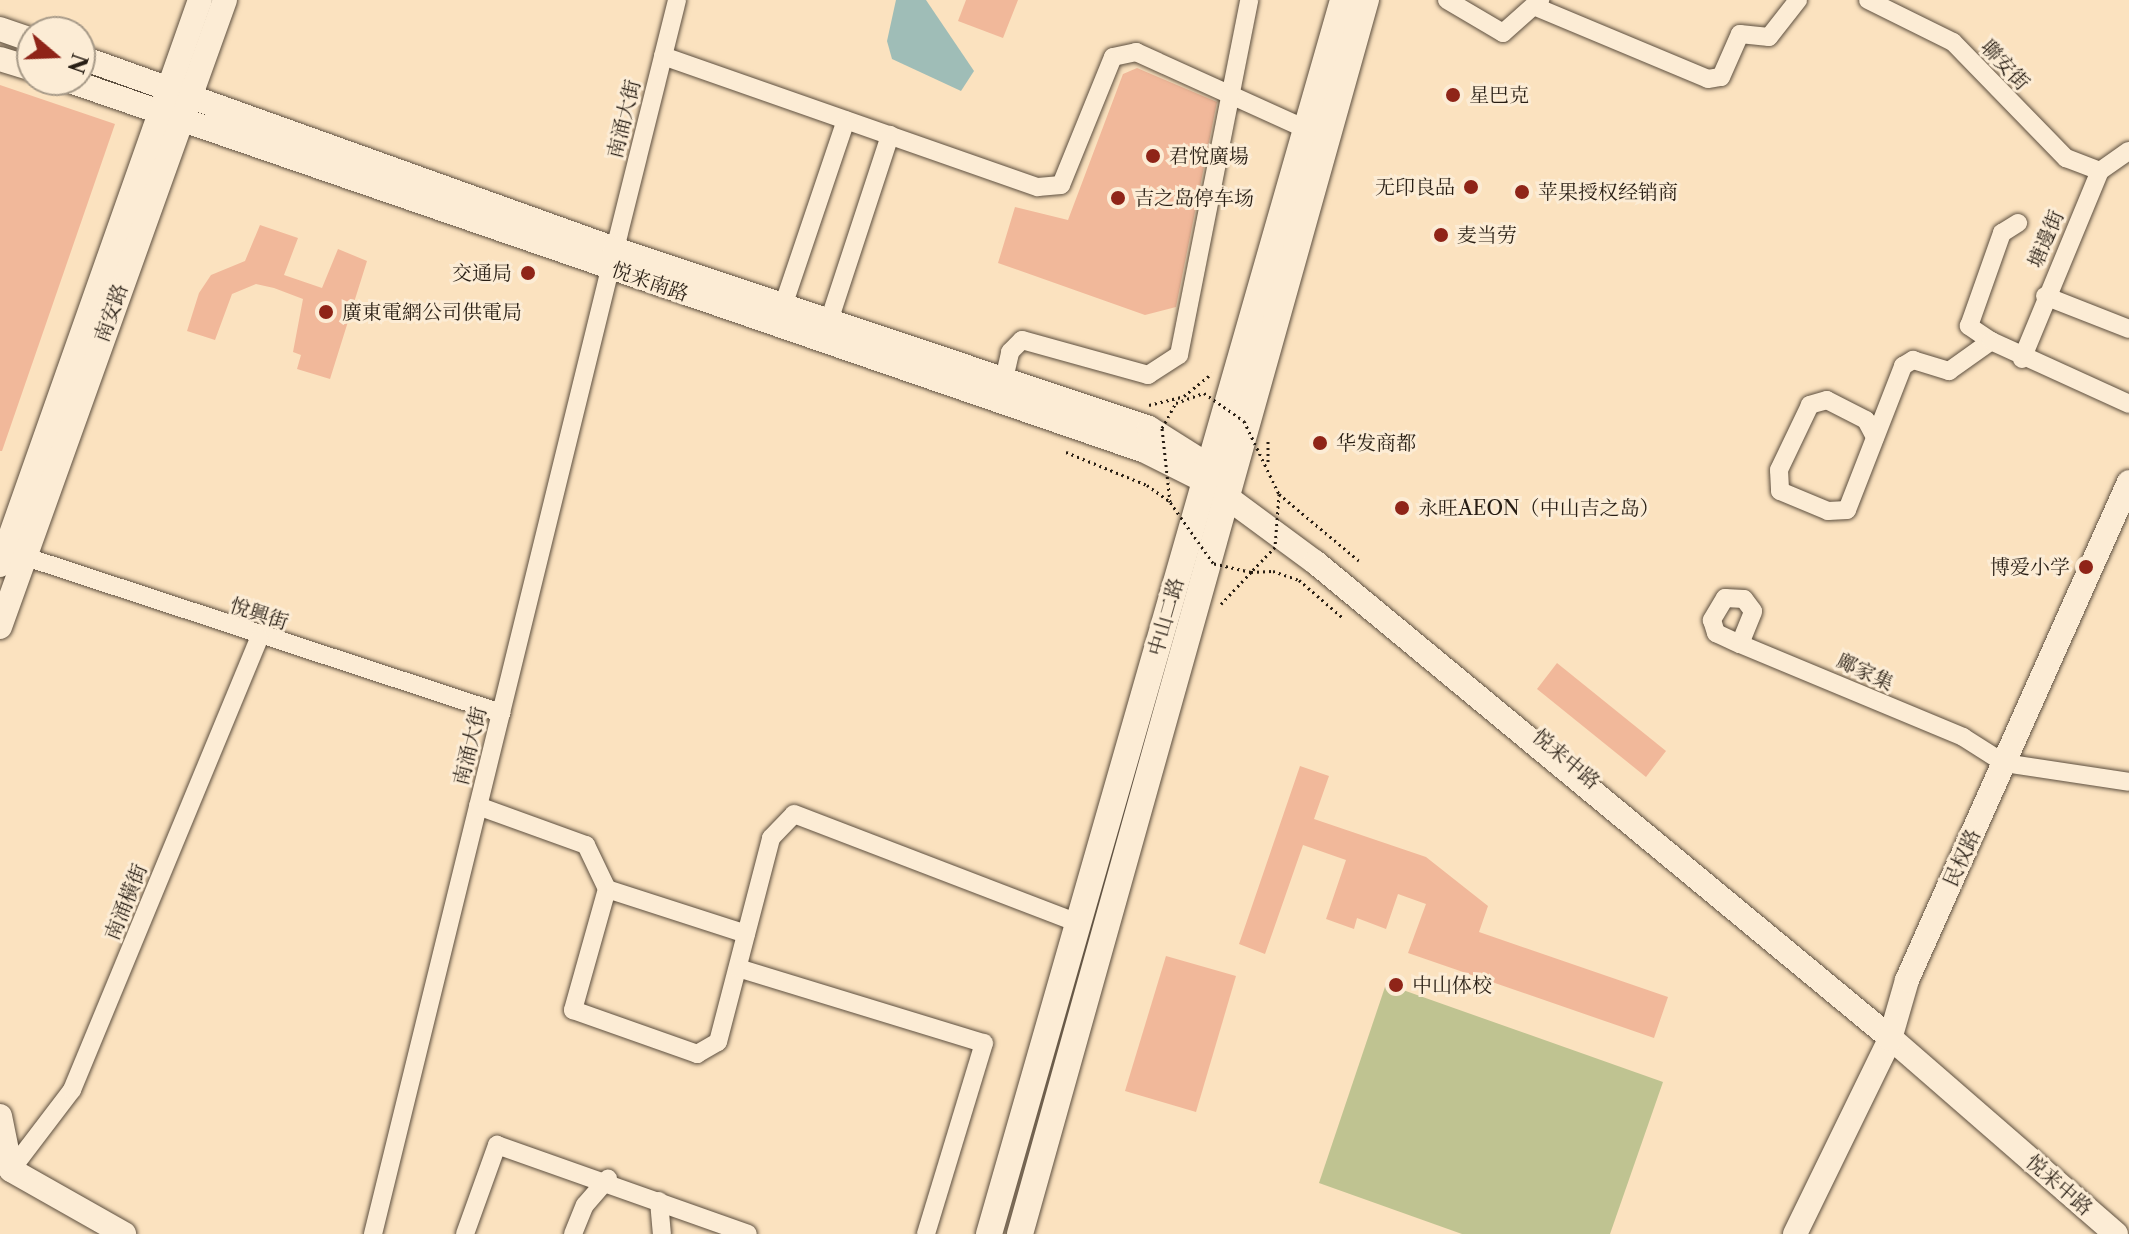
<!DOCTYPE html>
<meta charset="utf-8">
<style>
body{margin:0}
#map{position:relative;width:2129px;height:1234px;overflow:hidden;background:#fbe2bf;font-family:"Libre Caslon Text","Noto Serif SC",serif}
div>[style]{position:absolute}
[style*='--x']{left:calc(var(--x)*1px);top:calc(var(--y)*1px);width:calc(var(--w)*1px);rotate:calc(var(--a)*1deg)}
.green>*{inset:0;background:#bfc391}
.water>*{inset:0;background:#9fbdb7}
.building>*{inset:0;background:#f1b89a}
.path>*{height:3px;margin-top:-1.5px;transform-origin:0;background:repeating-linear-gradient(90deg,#281e14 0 2px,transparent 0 6px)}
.roads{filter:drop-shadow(0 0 2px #5d4f3f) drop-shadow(0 0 2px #5d4f3f)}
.minor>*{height:18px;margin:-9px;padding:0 9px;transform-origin:9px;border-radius:9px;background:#fcecd5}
.tertiary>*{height:24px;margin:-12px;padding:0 12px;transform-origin:12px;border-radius:12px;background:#fcecd5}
.secondary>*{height:26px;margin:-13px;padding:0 13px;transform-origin:13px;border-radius:13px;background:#fcecd5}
.path-bridge>*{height:3px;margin-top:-1.5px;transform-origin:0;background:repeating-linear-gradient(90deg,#281e14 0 2px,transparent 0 6px)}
.dots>*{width:22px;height:22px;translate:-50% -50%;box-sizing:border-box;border:4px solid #fcecd5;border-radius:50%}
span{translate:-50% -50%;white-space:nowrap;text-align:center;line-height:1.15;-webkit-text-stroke:6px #fcecd5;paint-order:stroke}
.street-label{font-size:20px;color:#281e14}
.poi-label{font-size:20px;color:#281e14}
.left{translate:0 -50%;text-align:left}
.right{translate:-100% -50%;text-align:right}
.north{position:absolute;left:16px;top:16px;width:80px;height:80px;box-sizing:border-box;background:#fcecd5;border:2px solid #a79a88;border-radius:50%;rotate:109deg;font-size:22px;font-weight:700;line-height:32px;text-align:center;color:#281e14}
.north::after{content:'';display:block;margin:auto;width:28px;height:36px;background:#8f2418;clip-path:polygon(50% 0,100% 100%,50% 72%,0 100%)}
</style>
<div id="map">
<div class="green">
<div style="clip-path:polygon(1386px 984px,1663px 1082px,1610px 1234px,1462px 1234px,1319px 1183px)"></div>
</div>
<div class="water">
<div style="clip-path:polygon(896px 0,926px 0,974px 71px,961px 91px,892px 59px,887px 41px)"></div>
</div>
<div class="building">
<div style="clip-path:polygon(966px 0,1018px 0,1003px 38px,958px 21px)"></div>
<div style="clip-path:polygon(1137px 68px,1217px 102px,1176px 307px,1145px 315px,998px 263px,1015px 207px,1068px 220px,1123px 74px)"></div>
<div style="clip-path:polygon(0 85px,115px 124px,2px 451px,0 451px)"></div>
<div style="clip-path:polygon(260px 225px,298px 238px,284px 275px,322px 288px,338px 249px,367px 261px,330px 379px,297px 369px,301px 355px,293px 352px,303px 299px,274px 288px,256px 284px,232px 294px,215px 340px,187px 331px,199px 293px,211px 275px,245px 261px)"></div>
<div style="clip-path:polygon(1557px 663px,1666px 751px,1646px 777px,1537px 689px)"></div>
<div style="clip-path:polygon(1300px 766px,1329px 776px,1314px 819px,1426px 857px,1488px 906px,1479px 932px,1668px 997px,1654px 1038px,1408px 953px,1426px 904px,1398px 894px,1386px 929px,1357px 918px,1354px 929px,1326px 919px,1346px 860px,1303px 845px,1265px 954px,1239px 944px)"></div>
<div style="clip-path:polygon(1166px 956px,1236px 976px,1196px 1112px,1125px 1091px)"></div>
</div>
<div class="path">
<div style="--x:1149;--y:405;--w:36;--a:-14"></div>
<div style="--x:1184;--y:396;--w:36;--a:-39"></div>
<div style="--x:1066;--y:452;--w:87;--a:22.2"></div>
<div style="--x:1147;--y:485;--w:29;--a:36"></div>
<div style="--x:1268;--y:462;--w:24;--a:-90"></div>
<div style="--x:1279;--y:494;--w:104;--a:39.9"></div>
<div style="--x:1221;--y:604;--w:44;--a:-46.8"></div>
<div style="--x:1251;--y:572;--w:22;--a:-3"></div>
<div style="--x:1273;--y:571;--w:28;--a:19"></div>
<div style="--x:1299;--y:580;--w:58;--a:40.8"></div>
</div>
<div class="roads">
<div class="minor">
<div style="--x:1447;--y:0;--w:65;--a:30.5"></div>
<div style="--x:1503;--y:33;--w:50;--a:-41.7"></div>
<div style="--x:1868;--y:0;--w:95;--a:26.3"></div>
<div style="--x:1953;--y:42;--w:162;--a:45.8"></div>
<div style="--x:2066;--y:158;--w:36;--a:21"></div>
<div style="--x:1536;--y:7;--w:186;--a:22.7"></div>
<div style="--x:1708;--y:79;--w:13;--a:-9"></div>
<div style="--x:1721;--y:77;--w:47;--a:-66.2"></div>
<div style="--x:1740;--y:34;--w:29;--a:6"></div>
<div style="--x:1769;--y:37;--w:47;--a:-51.9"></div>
<div style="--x:663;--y:56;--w:397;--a:19.3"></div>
<div style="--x:1038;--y:187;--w:23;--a:-5"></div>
<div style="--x:1061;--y:185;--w:138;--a:-67.9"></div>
<div style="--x:1113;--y:57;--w:24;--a:-12"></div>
<div style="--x:1136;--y:52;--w:187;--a:24.4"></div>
<div style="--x:615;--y:249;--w:257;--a:-76"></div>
<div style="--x:2045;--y:296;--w:90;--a:21.4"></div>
<div style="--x:783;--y:306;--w:196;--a:-71.3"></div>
<div style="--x:829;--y:321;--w:196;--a:-71.8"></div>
<div style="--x:1991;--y:341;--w:27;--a:-146"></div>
<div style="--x:1969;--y:326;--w:99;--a:-70.5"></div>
<div style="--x:2002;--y:233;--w:19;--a:-32"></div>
<div style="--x:2022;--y:359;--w:204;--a:-67.5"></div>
<div style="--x:2100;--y:171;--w:35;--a:-35"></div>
<div style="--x:1004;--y:379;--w:28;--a:-77"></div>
<div style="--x:1010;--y:352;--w:17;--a:-45"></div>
<div style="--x:1022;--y:340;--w:131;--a:15.5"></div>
<div style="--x:1148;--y:375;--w:37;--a:-33"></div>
<div style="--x:1179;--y:355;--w:362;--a:-78.8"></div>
<div style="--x:1875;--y:437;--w:19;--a:-118"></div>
<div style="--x:1866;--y:420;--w:44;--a:-152.9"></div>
<div style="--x:1827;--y:400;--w:18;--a:164"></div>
<div style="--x:1810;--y:405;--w:72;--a:115.5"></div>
<div style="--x:1779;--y:470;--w:21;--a:87"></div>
<div style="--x:1780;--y:491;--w:52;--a:22.6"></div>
<div style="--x:1828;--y:511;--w:19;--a:-3"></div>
<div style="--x:1847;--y:510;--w:155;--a:-68.7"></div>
<div style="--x:1903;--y:366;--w:12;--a:-31"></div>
<div style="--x:1913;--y:360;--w:38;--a:17"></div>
<div style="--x:1949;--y:371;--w:52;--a:-35.5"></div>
<div style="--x:1991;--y:341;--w:152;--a:24.5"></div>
<div style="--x:14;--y:553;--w:513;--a:18.19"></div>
<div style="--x:1740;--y:644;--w:35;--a:-68"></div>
<div style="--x:1753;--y:611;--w:15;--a:-127"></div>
<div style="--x:1744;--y:599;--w:19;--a:-177"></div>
<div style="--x:1725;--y:598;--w:26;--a:121"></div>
<div style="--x:1712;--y:620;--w:14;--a:73"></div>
<div style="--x:1716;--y:633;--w:26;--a:25"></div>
<div style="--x:1740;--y:644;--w:242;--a:22.6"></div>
<div style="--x:1963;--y:737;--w:49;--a:32.4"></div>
<div style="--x:2004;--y:763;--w:126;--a:8.6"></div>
<div style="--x:478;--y:806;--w:115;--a:19.9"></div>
<div style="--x:586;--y:845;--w:49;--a:64.5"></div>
<div style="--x:607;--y:889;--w:146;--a:17.9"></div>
<div style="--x:607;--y:889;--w:126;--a:105.7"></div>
<div style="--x:573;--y:1010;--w:132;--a:19.5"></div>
<div style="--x:697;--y:1054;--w:24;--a:-30"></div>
<div style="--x:718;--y:1042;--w:211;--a:-75.4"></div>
<div style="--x:771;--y:838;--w:33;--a:-46"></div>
<div style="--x:794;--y:814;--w:304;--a:21"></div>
<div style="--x:738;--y:968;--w:257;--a:17"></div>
<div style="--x:984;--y:1043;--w:200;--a:106.9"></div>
<div style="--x:11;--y:1170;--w:101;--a:-52.7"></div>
<div style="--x:72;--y:1090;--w:489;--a:-67.5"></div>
<div style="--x:659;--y:1201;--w:33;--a:85"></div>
<div style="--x:373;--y:1234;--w:994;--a:-76.2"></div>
<div style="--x:465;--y:1234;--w:95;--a:-70.2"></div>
<div style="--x:497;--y:1145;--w:266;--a:19.5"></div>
<div style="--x:573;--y:1234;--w:31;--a:-68"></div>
<div style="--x:585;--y:1205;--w:35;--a:-49"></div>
</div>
<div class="tertiary">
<div style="--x:0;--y:29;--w:34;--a:19"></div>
<div style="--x:80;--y:57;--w:568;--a:19.74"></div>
<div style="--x:615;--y:249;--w:563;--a:18.53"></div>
<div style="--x:1149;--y:428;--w:90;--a:32.3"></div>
<div style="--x:0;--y:59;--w:34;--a:17"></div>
<div style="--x:67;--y:80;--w:1140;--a:18.99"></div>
<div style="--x:1145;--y:451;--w:67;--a:26.6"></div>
<div style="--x:1205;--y:481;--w:137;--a:36.4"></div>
<div style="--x:1315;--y:562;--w:751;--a:39.6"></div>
<div style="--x:1894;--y:1041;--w:294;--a:41"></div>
<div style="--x:0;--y:565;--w:599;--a:-70.51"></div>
<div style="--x:0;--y:627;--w:666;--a:-70.26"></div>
<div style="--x:0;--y:1116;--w:55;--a:78.5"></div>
<div style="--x:11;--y:1170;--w:130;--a:29.5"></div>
<div style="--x:1795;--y:1234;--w:217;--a:-64"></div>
<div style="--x:1890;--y:1039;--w:61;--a:-73.9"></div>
<div style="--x:1907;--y:980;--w:545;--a:-65.97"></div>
</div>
<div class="secondary">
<div style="--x:989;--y:1234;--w:1284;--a:-73.99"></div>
<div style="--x:1020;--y:1234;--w:1282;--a:-74.34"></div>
</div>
</div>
<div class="path-bridge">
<div style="--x:1204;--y:393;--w:49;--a:35"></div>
<div style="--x:1244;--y:421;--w:81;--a:64.4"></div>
<div style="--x:1279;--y:494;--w:53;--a:94.3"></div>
<div style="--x:1275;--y:547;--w:35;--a:134"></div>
<div style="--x:1251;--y:572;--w:39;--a:-167"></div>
<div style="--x:1213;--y:563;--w:75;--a:-125.2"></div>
<div style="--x:1170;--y:502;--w:74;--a:-96.2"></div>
<div style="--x:1162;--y:428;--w:29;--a:-61"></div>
<div style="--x:1176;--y:403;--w:30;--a:-20"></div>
</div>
<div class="dots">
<div style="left:1453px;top:95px;background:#8f2418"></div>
<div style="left:1153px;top:156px;background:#8f2418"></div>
<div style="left:1471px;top:187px;background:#8f2418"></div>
<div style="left:1522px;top:192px;background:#8f2418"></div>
<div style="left:1118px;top:198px;background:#8f2418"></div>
<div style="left:1441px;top:235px;background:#8f2418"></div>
<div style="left:528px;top:273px;background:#8f2418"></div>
<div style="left:326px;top:312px;background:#8f2418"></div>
<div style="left:1320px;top:443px;background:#8f2418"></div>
<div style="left:1402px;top:508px;background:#8f2418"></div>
<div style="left:2086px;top:567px;background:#8f2418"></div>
<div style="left:1396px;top:985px;background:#8f2418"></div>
</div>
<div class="street-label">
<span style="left:2005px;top:65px;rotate:47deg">聯安街</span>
<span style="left:624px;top:119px;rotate:-76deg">南涌大街</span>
<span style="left:2046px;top:239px;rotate:-67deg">塘邊街</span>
<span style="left:650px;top:282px;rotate:19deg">悦来南路</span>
<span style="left:111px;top:313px;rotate:-70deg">南安路</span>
<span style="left:259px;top:614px;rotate:18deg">悅興街</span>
<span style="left:1166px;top:617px;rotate:-74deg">中山二路</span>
<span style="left:1865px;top:672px;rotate:25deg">鄺家集</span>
<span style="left:470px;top:746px;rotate:-76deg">南涌大街</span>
<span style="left:1566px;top:759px;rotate:40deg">悦来中路</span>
<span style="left:1962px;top:858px;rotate:-66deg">民权路</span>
<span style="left:126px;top:902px;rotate:-68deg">南涌橫街</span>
<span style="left:2059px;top:1185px;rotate:41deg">悦来中路</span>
</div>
<div class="poi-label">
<span class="left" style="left:1469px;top:95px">星巴克</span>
<span class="left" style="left:1169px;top:156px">君悅廣場</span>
<span class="right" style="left:1455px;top:187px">无印良品</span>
<span class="left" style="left:1538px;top:192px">苹果授权经销商</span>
<span class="left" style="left:1134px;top:198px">吉之岛停车场</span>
<span class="left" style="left:1457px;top:235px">麦当劳</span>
<span class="right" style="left:512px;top:273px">交通局</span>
<span class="left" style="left:342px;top:312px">廣東電網公司供電局</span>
<span class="left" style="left:1336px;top:443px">华发商都</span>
<span class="left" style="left:1418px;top:508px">永旺AEON（中山吉之岛）</span>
<span class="right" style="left:2070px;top:567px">博爱小学</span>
<span class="left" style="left:1412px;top:985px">中山体校</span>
</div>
<div class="north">N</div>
</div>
